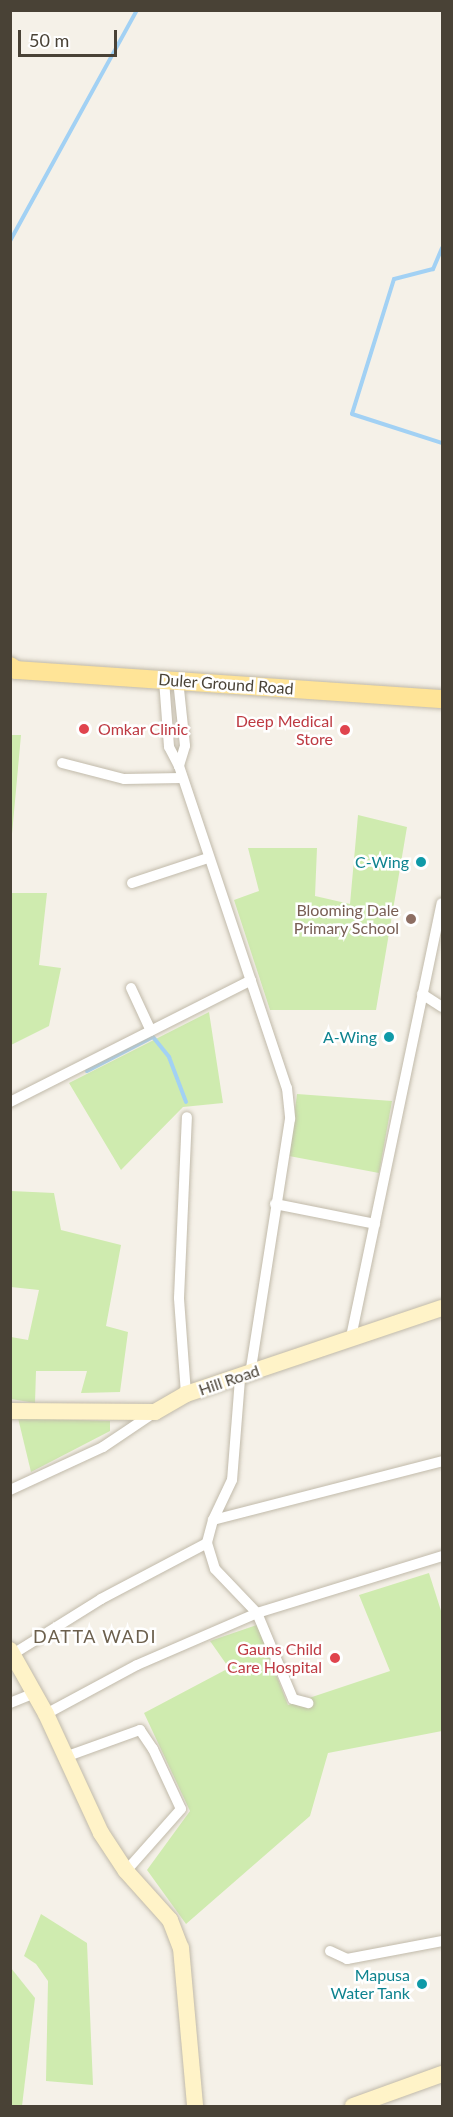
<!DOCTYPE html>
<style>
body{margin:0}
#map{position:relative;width:453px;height:2117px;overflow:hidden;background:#f5f1e8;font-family:Lato,sans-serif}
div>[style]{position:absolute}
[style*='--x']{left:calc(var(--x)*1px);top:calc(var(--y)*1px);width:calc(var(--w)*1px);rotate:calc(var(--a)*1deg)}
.green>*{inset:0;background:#cfebaf}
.stream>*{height:4px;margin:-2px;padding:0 2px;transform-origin:2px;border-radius:2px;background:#a2d1f4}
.roads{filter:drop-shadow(0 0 2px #c1baaa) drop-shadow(0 0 2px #c1baaa)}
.street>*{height:10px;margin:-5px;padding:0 5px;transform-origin:5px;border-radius:5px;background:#fff}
.secondary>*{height:16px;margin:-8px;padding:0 8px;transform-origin:8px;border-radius:8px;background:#fff3c8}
.primary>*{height:18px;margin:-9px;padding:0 9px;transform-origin:9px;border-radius:9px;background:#ffe497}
.dots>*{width:16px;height:16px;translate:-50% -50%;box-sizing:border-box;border:3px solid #fff;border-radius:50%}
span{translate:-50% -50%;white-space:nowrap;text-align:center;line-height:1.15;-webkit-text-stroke:5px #fff;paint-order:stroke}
.street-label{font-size:16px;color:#494236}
.health-label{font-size:16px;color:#be3a42}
.right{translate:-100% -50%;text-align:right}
.left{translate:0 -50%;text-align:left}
.culture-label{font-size:16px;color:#0d838f}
.education-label{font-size:16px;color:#785e54}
.neighbourhood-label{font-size:18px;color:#6c604d;letter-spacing:1.5px}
.frame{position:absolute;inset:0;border:12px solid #494236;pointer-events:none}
.scale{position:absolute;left:18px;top:30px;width:99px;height:27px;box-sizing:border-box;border:3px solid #494236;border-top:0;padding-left:8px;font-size:18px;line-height:21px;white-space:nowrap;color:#494236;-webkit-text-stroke:4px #fff;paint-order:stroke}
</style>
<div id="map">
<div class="green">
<div style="clip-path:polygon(11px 735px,21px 735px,11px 845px,10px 735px)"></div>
<div style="clip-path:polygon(358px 815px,407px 827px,376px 1010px,270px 1010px,234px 900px,259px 891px,248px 848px,317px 848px,315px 896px,350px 904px)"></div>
<div style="clip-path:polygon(11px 893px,47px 893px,39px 965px,61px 968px,49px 1026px,11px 1045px)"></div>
<div style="clip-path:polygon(209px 1012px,223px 1103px,183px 1107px,121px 1170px,69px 1083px)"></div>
<div style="clip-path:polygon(297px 1094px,392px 1101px,379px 1173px,289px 1156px)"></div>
<div style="clip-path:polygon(11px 1191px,54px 1193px,61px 1230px,121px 1245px,106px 1326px,128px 1332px,120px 1392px,81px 1393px,87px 1371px,36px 1371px,35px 1403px,11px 1399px,11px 1337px,28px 1340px,39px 1290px,11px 1287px)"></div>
<div style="clip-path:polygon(18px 1418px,110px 1421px,110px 1431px,31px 1472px)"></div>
<div style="clip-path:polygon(429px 1573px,442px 1614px,442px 1731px,328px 1753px,310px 1816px,186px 1924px,147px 1870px,190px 1811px,144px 1713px,229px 1668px,210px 1641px,257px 1625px,288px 1705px,390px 1671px,359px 1595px)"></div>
<div style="clip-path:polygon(41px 1914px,87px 1943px,93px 2085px,46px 2081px,48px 1981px,36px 1964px,24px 1956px)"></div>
<div style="clip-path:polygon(11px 1968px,35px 1998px,22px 2106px,11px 2106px)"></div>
</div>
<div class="stream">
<div style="--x:10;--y:241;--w:264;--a:-61.2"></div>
<div style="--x:442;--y:248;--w:23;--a:113"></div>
<div style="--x:433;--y:269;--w:40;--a:165.6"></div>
<div style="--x:394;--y:279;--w:141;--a:107.3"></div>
<div style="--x:352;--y:414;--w:95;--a:17.9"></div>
<div style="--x:87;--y:1071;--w:74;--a:-27.3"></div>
<div style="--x:153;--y:1037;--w:26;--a:51"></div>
<div style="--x:169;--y:1057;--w:48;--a:69.3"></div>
</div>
<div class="roads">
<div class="street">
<div style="--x:164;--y:680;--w:67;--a:85.7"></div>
<div style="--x:169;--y:747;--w:21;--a:62"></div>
<div style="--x:179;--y:766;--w:340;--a:71.5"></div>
<div style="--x:287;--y:1088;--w:31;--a:84"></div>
<div style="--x:290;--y:1119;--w:257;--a:98.9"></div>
<div style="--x:178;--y:680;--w:66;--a:83.9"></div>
<div style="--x:185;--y:746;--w:21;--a:107"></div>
<div style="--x:62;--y:763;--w:64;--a:14.5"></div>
<div style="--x:124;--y:779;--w:58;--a:-1"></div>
<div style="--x:132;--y:883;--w:80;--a:-18.2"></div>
<div style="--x:131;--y:988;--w:47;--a:65.1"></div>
<div style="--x:422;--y:994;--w:24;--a:33"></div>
<div style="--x:10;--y:1102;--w:270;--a:-26.8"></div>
<div style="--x:275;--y:1204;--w:102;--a:11.3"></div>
<div style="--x:351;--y:1337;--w:443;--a:-78.2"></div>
<div style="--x:240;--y:1379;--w:101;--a:94.5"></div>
<div style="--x:232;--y:1480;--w:44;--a:115.4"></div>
<div style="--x:213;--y:1520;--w:24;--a:105"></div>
<div style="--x:207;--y:1543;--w:27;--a:73"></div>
<div style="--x:215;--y:1569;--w:61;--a:46.3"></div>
<div style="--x:257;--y:1613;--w:93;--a:67.3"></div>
<div style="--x:293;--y:1699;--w:16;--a:15"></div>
<div style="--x:186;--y:1394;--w:96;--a:-94.2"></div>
<div style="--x:179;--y:1298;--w:181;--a:-87.5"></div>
<div style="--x:10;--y:1490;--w:102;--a:-24.8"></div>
<div style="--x:103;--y:1447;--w:63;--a:-33.9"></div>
<div style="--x:213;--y:1520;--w:236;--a:-14.4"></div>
<div style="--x:13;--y:1654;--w:104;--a:-32"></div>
<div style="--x:101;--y:1599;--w:120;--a:-27.8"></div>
<div style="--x:10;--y:1703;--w:27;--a:-22"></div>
<div style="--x:46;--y:1714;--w:103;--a:-28.3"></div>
<div style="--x:137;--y:1665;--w:131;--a:-23.4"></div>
<div style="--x:257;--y:1613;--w:194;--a:-17.1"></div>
<div style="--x:65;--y:1757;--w:80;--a:-19.8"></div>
<div style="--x:140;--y:1730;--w:23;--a:56"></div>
<div style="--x:153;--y:1749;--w:66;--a:65"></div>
<div style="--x:181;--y:1809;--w:83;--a:131.6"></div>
<div style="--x:330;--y:1951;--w:19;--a:25"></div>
<div style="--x:347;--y:1959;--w:97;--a:-10.7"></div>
</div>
<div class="secondary">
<div style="--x:10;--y:1411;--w:145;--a:0.4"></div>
<div style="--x:155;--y:1412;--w:36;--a:-30"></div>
<div style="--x:186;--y:1394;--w:270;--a:-18.6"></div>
<div style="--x:10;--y:1650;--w:73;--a:60.6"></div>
<div style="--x:46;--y:1714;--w:131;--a:65.2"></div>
<div style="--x:101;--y:1833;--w:45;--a:56.7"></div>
<div style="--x:126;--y:1871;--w:66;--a:48.1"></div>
<div style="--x:170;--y:1920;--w:30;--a:69"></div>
<div style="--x:181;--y:1948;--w:159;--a:84.9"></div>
<div style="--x:353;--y:2106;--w:95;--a:-19.8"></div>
</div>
<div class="primary">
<div style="--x:10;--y:666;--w:7;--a:34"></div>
<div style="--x:16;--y:670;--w:427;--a:3.9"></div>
</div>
</div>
<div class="dots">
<div style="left:84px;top:729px;background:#e0444e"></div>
<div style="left:345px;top:730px;background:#e0444e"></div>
<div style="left:421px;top:862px;background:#0f9aa8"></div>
<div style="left:411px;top:919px;background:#8d6e63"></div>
<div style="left:389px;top:1037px;background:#0f9aa8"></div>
<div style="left:335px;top:1658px;background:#e0444e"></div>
<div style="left:422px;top:1984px;background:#0f9aa8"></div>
</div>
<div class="street-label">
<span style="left:226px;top:684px;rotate:4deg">Duler Ground Road</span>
<span style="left:229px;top:1380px;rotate:-19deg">Hill Road</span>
</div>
<div class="health-label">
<span class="right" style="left:333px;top:730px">Deep Medical<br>Store</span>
<span class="left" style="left:98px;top:729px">Omkar Clinic</span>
<span class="right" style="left:322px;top:1658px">Gauns Child<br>Care Hospital</span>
</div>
<div class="culture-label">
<span class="right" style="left:409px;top:862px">C-Wing</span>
<span class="right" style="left:377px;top:1037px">A-Wing</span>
<span class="right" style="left:410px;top:1984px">Mapusa<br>Water Tank</span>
</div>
<div class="education-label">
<span class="right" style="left:399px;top:919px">Blooming Dale<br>Primary School</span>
</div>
<div class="neighbourhood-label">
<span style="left:95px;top:1636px">DATTA WADI</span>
</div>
<div class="frame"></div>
<div class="scale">50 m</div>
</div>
